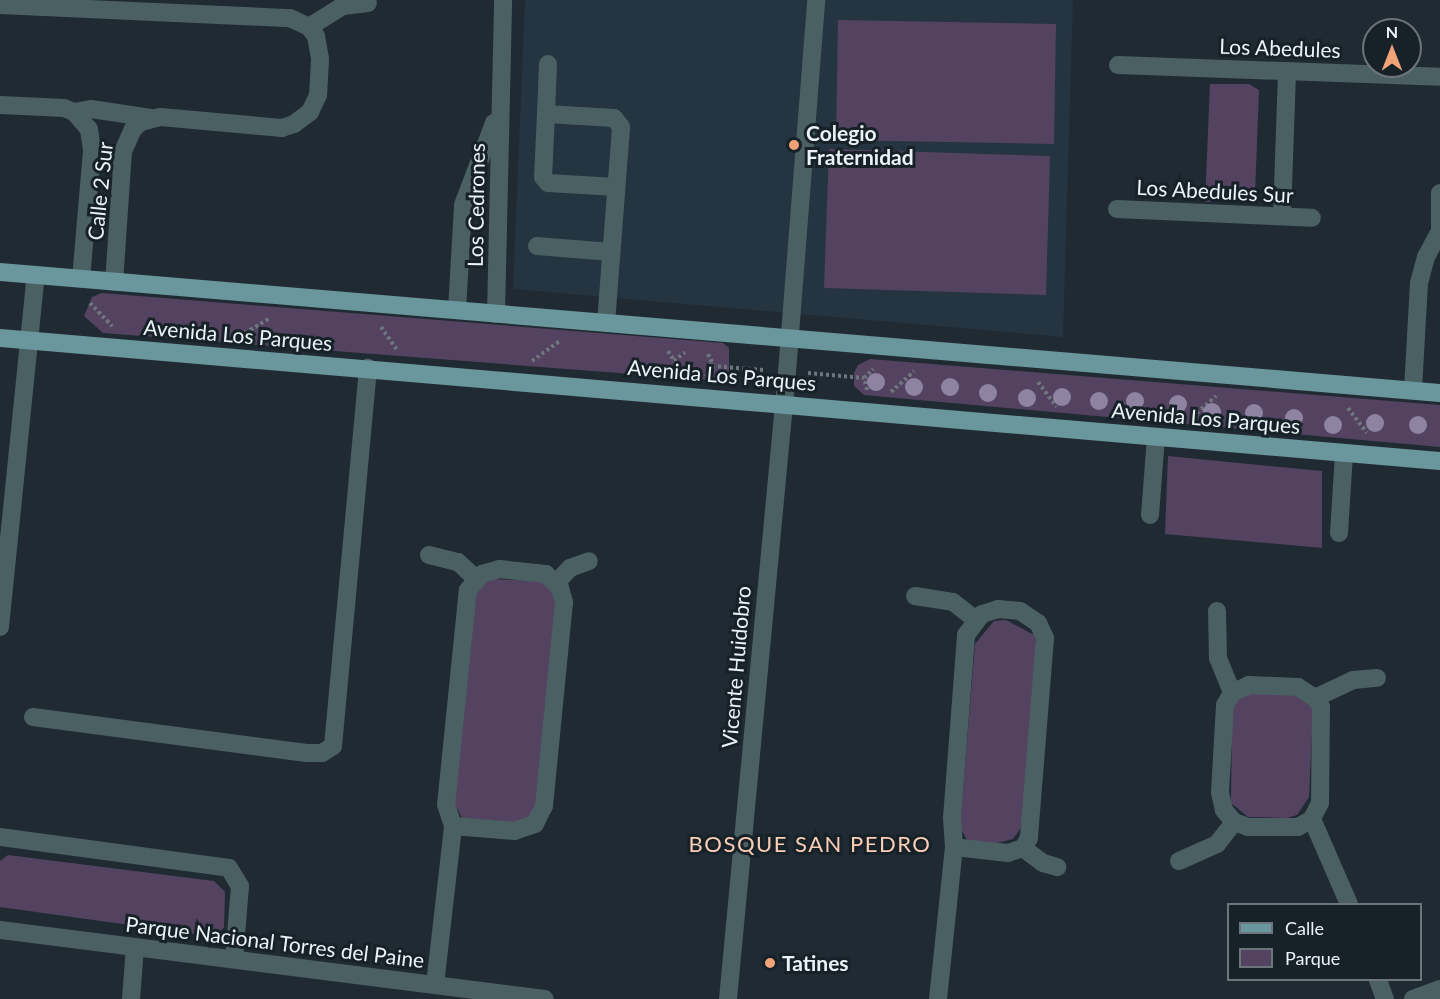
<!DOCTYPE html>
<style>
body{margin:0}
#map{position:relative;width:1440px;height:999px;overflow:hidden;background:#202a32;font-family:Lato,sans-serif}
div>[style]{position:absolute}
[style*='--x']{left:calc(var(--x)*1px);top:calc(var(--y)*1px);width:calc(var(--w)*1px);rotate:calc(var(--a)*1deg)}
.built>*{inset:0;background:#243440}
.green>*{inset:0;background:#534361}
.path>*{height:4px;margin-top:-2px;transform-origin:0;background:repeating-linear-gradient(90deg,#6d767d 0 3px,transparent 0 6px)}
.minor>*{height:18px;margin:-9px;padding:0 9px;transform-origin:9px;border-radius:9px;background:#4b6063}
.major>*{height:18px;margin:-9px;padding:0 9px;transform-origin:9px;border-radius:9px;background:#6a969d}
.trees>*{width:18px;height:18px;margin:-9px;border-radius:50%;background:#8e84a2}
.dots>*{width:16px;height:16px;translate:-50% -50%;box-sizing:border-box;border:3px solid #172128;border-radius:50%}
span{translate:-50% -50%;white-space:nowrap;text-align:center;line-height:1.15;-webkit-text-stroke:6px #172128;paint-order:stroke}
.street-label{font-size:21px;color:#ecf3f8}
.poi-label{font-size:21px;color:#ecf3f8;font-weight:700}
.left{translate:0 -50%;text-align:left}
.neighbourhood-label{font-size:22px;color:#faceb6;letter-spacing:1.5px}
.legend{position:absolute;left:1227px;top:903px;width:195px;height:78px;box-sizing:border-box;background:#172128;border:2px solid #6c757b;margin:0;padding:8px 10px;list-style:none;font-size:18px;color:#ecf3f8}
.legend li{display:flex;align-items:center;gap:12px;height:30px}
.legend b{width:30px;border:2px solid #6c757b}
.north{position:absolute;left:1362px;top:18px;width:60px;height:60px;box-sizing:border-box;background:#172128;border:2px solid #6c757b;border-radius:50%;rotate:0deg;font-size:16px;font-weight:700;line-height:24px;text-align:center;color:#ecf3f8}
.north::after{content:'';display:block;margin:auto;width:21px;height:27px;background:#efa377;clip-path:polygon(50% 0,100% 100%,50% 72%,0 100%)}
</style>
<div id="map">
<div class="built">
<div style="clip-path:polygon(525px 0,1073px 0,1063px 337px,513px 289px)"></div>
</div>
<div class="green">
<div style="clip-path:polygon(838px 20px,1056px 24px,1054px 144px,836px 140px)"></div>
<div style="clip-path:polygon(1210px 84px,1249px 84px,1259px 90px,1255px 194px,1250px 201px,1205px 202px)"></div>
<div style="clip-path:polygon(829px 149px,1050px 156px,1046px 295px,824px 288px)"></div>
<div style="clip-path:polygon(102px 293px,723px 343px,729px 348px,729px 371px,722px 381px,103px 333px,84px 316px,92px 297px)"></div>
<div style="clip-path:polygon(870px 359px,1440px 405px,1440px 447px,864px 395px,854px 386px,854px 373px,858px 365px)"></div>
<div style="clip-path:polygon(1168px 456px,1322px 471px,1322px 548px,1165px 534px)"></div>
<div style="clip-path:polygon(490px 579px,545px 581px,558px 600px,535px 814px,523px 823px,462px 818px,453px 800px,476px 592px)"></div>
<div style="clip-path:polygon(1006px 620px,1034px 635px,1037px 646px,1023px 825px,1013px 839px,989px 845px,967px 840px,960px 827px,975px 644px,994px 621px)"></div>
<div style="clip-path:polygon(1247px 693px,1294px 695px,1308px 702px,1313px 711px,1309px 797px,1297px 815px,1287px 818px,1248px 817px,1231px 803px,1232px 714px,1235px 703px)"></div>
<div style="clip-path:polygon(8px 855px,214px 881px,225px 892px,224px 927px,216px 937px,0 907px,0 861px)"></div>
</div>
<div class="path">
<div style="--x:90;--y:303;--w:32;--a:46"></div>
<div style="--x:381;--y:327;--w:28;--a:55"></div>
<div style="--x:240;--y:336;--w:35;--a:-31"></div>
<div style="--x:668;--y:351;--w:28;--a:58"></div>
<div style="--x:532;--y:361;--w:34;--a:-36"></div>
<div style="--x:674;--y:361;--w:14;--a:-39"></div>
<div style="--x:712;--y:366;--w:53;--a:4.3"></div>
<div style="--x:808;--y:373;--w:56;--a:5.1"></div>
<div style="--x:706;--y:377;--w:16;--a:-68"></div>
<div style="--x:712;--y:362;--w:9;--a:-117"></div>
<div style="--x:1038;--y:382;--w:31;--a:53"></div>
<div style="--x:867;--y:390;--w:12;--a:-104"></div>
<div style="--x:864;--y:378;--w:13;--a:-45"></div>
<div style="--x:891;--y:392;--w:31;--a:-42"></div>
<div style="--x:1348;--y:408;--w:31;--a:53"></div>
<div style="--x:1192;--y:417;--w:32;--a:-41"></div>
</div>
<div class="minor">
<div style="--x:0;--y:5;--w:290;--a:2.6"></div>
<div style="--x:290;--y:18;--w:21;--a:25"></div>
<div style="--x:309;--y:27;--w:11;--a:52"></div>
<div style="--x:316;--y:36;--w:23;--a:80"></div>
<div style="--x:320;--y:59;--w:36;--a:93"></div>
<div style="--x:318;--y:95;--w:19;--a:115"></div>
<div style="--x:310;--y:112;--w:20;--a:143"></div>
<div style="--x:294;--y:124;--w:13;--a:162"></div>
<div style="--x:282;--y:128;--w:122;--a:-174.8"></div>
<div style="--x:160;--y:117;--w:20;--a:165"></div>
<div style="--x:141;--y:122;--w:11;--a:139"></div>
<div style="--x:133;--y:129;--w:24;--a:114"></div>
<div style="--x:123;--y:151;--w:131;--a:93.9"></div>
<div style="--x:309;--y:27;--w:40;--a:-32"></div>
<div style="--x:343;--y:6;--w:25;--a:-7"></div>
<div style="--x:1118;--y:65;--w:322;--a:2.1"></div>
<div style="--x:0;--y:105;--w:64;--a:2.7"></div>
<div style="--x:64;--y:108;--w:11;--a:22"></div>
<div style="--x:74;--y:112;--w:23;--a:49"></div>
<div style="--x:89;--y:129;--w:22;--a:82"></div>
<div style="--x:92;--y:151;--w:128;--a:94.9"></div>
<div style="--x:74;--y:112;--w:17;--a:-10"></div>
<div style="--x:91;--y:109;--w:62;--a:8.4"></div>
<div style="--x:546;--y:114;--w:50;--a:-87.7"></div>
<div style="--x:1440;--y:193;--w:48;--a:90"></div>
<div style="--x:1117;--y:209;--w:195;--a:2.6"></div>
<div style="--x:1282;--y:216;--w:145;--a:-88"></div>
<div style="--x:537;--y:246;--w:74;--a:4.6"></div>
<div style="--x:457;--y:310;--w:105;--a:-86.7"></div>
<div style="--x:463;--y:205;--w:88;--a:-69.3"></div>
<div style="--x:496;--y:314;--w:314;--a:-88.7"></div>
<div style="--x:606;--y:323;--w:197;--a:-85.6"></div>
<div style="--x:621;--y:127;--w:11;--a:-128"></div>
<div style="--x:614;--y:118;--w:68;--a:-176.6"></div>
<div style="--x:546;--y:114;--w:63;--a:92.7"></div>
<div style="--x:543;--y:177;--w:8;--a:50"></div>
<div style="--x:548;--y:183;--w:68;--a:3.4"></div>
<div style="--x:1413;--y:390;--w:107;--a:-86.8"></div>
<div style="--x:1419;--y:283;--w:27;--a:-75"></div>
<div style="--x:1426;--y:257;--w:26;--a:-62"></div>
<div style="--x:1150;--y:515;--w:78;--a:-85.6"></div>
<div style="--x:1339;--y:533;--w:80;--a:-86.4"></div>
<div style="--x:429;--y:555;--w:30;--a:14"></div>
<div style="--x:458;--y:562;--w:23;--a:43"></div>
<div style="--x:499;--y:569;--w:47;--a:6.1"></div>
<div style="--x:546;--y:574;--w:20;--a:45"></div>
<div style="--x:560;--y:588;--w:15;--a:74"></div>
<div style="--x:564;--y:602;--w:205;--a:95.6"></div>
<div style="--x:544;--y:806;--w:20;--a:117"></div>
<div style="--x:535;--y:824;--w:21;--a:161"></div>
<div style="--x:515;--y:831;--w:62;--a:-175.4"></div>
<div style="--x:453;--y:826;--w:22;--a:-108"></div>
<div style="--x:446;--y:805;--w:216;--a:-84.2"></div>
<div style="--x:468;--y:590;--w:21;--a:-49"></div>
<div style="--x:482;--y:574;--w:18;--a:-16"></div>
<div style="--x:557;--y:582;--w:19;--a:-47"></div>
<div style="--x:570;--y:568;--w:20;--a:-20"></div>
<div style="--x:915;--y:596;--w:38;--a:9"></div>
<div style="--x:953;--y:602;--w:28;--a:38"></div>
<div style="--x:1217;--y:611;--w:47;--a:88.8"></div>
<div style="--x:1218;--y:658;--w:38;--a:68"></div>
<div style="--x:0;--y:627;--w:354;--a:-84.2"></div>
<div style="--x:1249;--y:685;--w:49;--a:2.3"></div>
<div style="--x:1298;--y:687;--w:20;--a:33"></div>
<div style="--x:1315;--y:698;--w:11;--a:56"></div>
<div style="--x:1321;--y:707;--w:96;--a:90.6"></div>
<div style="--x:1320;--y:803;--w:18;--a:117"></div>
<div style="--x:1312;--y:819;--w:16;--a:150"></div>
<div style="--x:1298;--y:827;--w:50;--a:180"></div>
<div style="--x:1248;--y:827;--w:15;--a:-160"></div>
<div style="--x:1234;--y:822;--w:16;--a:-130"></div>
<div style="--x:1224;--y:810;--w:18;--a:-103"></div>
<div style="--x:1220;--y:792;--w:87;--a:-86.7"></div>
<div style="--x:1225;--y:705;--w:14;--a:-60"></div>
<div style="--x:1232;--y:693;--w:19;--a:-25"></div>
<div style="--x:1315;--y:698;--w:42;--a:-25.3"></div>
<div style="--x:1353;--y:680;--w:24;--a:-5"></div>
<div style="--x:33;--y:717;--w:276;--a:7.5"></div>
<div style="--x:307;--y:753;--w:15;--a:0"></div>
<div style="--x:322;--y:753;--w:13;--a:-32"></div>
<div style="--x:333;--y:746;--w:380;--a:-84.7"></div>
<div style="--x:1312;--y:819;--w:93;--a:66.5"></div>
<div style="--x:0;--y:837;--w:231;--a:7.7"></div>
<div style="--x:229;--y:868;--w:21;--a:59"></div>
<div style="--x:240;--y:886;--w:73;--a:94.7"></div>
<div style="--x:1023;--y:848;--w:25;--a:37"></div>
<div style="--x:1043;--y:863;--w:15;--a:16"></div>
<div style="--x:1179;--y:861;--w:42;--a:-24.1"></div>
<div style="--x:1217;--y:844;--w:28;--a:-52"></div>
<div style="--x:0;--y:930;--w:549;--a:7.22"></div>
<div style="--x:1378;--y:980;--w:20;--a:70"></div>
<div style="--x:435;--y:985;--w:160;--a:-83.5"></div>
<div style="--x:131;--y:999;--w:52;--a:-85.6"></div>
<div style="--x:728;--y:999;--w:630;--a:-84.62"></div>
<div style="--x:787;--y:372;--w:373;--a:-85.5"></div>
<div style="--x:938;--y:999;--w:153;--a:-84"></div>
<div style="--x:954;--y:847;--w:29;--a:-94"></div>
<div style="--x:952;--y:818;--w:184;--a:-85.6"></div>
<div style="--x:966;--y:635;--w:26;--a:-53"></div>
<div style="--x:982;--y:614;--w:17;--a:-17"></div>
<div style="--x:998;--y:609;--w:22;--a:5"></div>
<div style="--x:1020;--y:611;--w:22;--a:34"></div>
<div style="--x:1038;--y:623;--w:17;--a:65"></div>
<div style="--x:1045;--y:638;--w:201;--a:94.6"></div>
<div style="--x:1029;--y:838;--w:12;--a:121"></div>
<div style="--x:1023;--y:848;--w:16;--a:162"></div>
<div style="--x:1008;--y:853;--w:54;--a:-173.7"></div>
<div style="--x:1413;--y:999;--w:29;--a:-20"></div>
</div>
<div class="major">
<div style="--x:0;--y:272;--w:1445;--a:4.8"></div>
<div style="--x:0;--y:338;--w:1445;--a:4.88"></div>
</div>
<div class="trees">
<div style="left:876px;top:382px"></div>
<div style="left:914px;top:387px"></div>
<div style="left:950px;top:387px"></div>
<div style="left:988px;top:393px"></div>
<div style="left:1062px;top:397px"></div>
<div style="left:1027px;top:398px"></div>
<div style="left:1099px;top:401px"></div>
<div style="left:1135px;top:401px"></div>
<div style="left:1178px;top:404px"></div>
<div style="left:1212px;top:412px"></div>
<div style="left:1254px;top:413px"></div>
<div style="left:1294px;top:418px"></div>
<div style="left:1375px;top:423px"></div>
<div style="left:1333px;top:425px"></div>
<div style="left:1418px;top:425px"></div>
</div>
<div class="dots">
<div style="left:794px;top:145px;background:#efa377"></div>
<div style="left:770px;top:963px;background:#efa377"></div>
</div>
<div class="street-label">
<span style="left:1280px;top:48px;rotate:2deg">Los Abedules</span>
<span style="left:100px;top:191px;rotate:-84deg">Calle 2 Sur</span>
<span style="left:1215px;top:191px;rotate:3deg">Los Abedules Sur</span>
<span style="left:476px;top:205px;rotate:-89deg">Los Cedrones</span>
<span style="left:238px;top:335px;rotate:5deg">Avenida Los Parques</span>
<span style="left:722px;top:375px;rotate:5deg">Avenida Los Parques</span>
<span style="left:1206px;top:418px;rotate:5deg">Avenida Los Parques</span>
<span style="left:736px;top:667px;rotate:-85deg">Vicente Huidobro</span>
<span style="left:275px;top:942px;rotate:7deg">Parque Nacional Torres del Paine</span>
</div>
<div class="poi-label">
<span class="left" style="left:806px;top:145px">Colegio<br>Fraternidad</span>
<span class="left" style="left:782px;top:963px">Tatines</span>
</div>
<div class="neighbourhood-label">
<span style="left:810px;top:844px">BOSQUE SAN PEDRO</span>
</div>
<ul class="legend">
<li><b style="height:8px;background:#6a969d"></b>Calle</li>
<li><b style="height:16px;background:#534361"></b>Parque</li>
</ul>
<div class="north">N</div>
</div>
